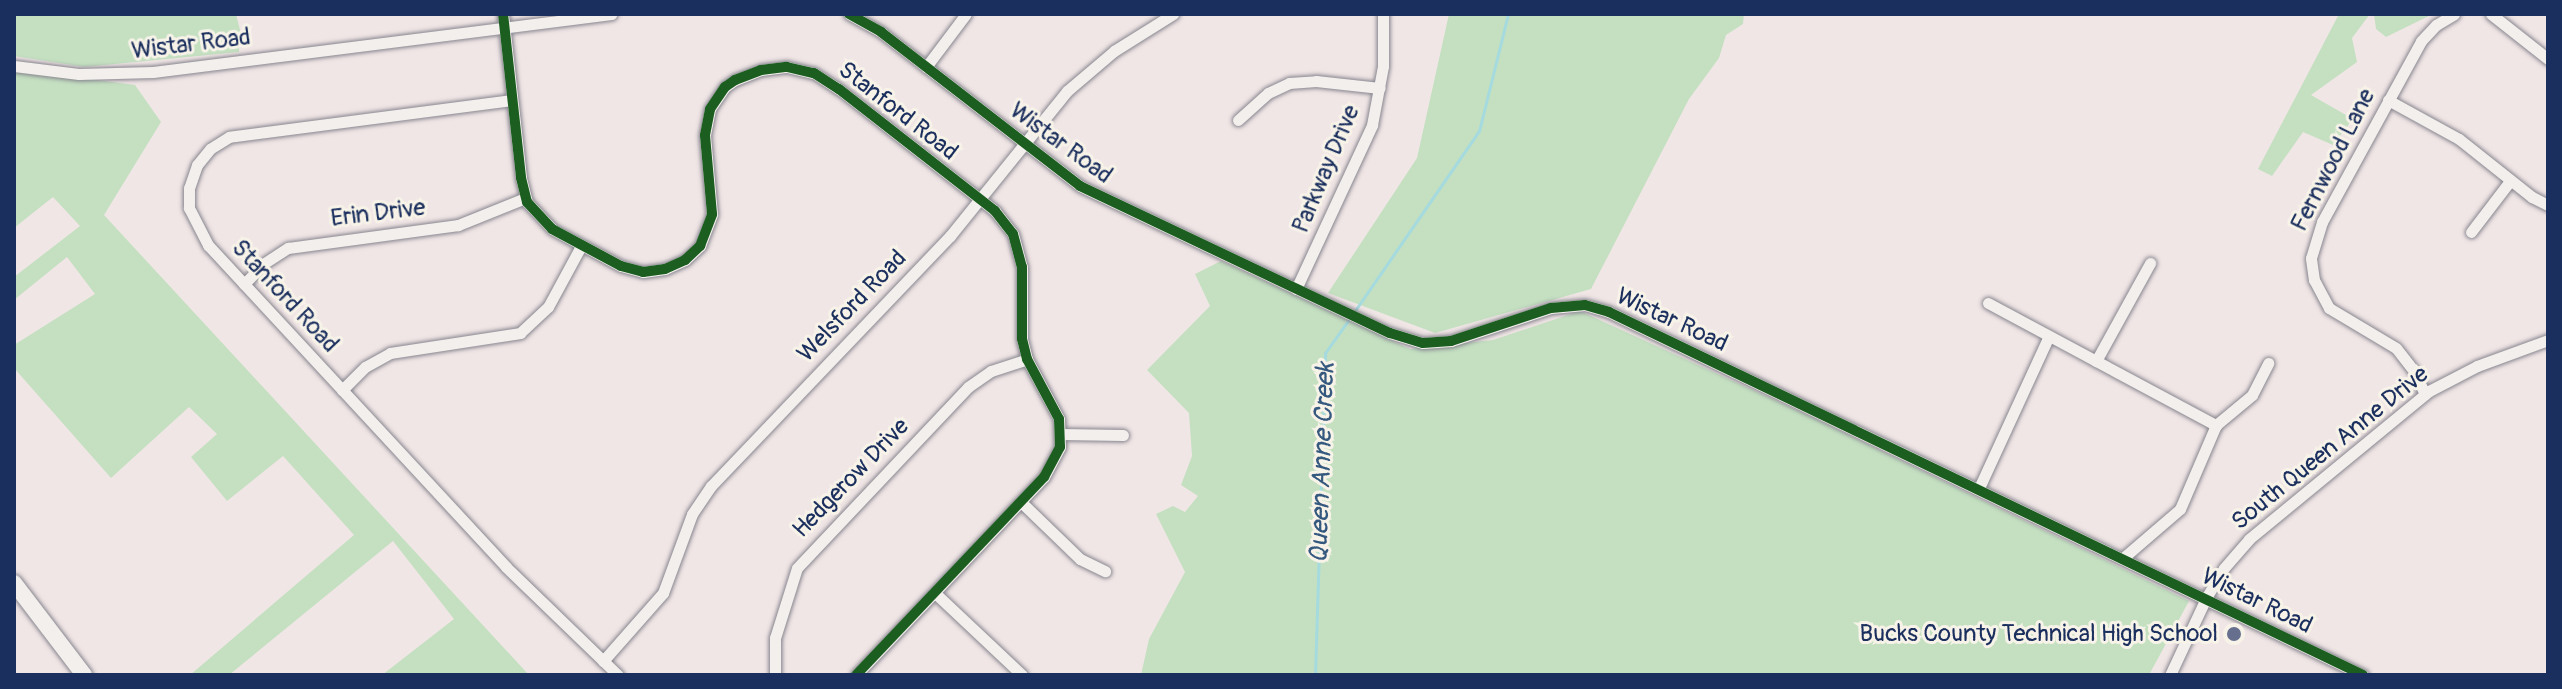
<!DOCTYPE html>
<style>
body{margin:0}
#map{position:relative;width:2562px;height:689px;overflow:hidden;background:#f1e6e6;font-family:Pangolin,sans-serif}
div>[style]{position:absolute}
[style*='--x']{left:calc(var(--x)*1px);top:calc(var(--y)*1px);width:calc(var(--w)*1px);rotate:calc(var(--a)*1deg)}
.green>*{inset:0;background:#c4e0c1}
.stream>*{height:3px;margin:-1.5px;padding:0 1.5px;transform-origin:1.5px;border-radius:1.5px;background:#a5dadf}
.roads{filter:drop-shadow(0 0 2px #87868f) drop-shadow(0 0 2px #87868f)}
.street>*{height:11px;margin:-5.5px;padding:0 5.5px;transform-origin:5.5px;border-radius:5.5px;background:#f2efec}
.secondary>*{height:16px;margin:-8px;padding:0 8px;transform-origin:8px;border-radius:8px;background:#f2efec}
.cycleway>*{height:10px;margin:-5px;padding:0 5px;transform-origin:5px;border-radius:5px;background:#1b5e20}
.dots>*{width:22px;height:22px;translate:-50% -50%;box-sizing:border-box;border:4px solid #f7f3e8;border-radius:50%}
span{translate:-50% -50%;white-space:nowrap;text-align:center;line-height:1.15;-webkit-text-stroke:6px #f7f3e8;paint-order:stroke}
.street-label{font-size:24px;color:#1b2f5e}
.poi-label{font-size:24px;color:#1b2f5e}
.right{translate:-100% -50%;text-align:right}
.water-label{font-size:26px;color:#35587e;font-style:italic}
.frame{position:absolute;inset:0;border:16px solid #1b2f5e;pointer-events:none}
</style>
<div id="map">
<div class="green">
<div style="clip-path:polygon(14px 14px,236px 14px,240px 30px,239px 52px,84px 67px,14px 56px)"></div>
<div style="clip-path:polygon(1449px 14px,1744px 14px,1743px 24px,1726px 35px,1719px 58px,1689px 99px,1591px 289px,1435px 333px,1328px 293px,1417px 158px)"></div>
<div style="clip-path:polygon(2339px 14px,2370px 14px,2352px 38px,2357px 62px,2311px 95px,2353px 119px,2333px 145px,2303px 132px,2272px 176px,2258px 169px)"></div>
<div style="clip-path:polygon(2374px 14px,2433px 14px,2386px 37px,2376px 29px)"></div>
<div style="clip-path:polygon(14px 69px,135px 85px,161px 122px,104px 215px,529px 675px,382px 675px,454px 619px,393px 541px,229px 675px,190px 675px,354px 535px,283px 456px,227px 501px,191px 457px,217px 434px,189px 407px,111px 478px,14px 368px,14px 345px,95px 294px,67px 257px,14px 300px,14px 277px,80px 226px,53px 197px,14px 228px)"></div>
<div style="clip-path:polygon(1221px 261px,1410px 349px,1493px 340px,1580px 311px,1805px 414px,2189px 601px,2149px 675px,1141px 675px,1149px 639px,1185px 572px,1156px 514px,1173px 506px,1185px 512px,1198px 496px,1181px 485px,1192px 456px,1189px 413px,1147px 370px,1210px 306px,1195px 274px)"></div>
</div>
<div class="stream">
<div style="--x:1354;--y:312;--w:220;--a:-55.4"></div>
<div style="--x:1479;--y:131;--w:121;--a:-76.1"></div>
<div style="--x:1315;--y:675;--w:322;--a:-88.2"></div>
<div style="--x:1325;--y:353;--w:43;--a:-54.5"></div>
</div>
<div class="roads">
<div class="street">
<div style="--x:503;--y:14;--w:165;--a:83.7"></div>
<div style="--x:521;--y:178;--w:25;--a:76"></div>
<div style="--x:527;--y:202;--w:37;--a:47"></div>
<div style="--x:552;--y:229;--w:78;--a:28.2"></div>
<div style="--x:621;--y:266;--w:23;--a:15"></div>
<div style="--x:643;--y:272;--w:22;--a:-8"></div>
<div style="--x:665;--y:269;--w:22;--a:-24"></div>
<div style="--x:685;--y:260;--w:21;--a:-43"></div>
<div style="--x:700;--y:246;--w:34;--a:-69"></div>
<div style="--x:712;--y:214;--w:79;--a:-95.1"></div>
<div style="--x:705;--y:135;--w:26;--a:-79"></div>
<div style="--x:710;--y:109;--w:27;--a:-56"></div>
<div style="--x:725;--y:87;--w:12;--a:-35"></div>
<div style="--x:735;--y:80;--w:28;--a:-21"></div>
<div style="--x:761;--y:70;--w:26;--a:-7"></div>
<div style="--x:787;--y:67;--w:28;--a:13"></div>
<div style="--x:814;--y:73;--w:30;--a:33"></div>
<div style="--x:839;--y:89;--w:198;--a:38"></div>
<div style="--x:995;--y:211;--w:29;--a:52"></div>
<div style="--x:1013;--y:234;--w:34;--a:75"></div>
<div style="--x:1022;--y:267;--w:72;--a:90"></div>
<div style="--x:1022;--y:339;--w:21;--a:76"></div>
<div style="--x:1027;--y:359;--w:68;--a:61.9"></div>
<div style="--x:1059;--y:419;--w:28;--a:88"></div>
<div style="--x:1060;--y:447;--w:34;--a:118"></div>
<div style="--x:1044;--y:477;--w:273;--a:133.5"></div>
<div style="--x:849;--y:14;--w:37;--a:29"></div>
<div style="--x:881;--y:32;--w:252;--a:37.7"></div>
<div style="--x:1080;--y:186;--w:343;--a:25.4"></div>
<div style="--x:1390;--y:333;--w:34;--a:17"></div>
<div style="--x:1423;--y:343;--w:28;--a:-4"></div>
<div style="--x:1451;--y:341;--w:105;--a:-18.3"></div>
<div style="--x:1551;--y:308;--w:34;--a:-5"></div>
<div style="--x:1585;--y:305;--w:25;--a:16"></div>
<div style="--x:1609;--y:312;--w:837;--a:25.71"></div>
<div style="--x:2491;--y:14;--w:73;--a:38.3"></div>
<div style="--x:14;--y:66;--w:65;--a:7"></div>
<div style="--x:79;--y:74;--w:74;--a:-1.5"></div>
<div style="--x:153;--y:72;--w:462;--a:-7.2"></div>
<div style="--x:926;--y:67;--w:66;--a:-53"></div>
<div style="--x:512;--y:100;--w:285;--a:172.6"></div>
<div style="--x:229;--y:137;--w:22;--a:148"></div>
<div style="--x:210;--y:149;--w:21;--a:129"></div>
<div style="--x:197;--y:165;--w:24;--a:109"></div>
<div style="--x:189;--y:188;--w:20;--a:90"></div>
<div style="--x:189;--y:208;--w:42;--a:62.8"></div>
<div style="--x:208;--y:245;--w:439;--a:47.2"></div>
<div style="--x:506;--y:567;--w:156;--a:44"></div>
<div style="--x:2388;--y:100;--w:81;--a:28.8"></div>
<div style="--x:2459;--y:139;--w:93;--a:38.5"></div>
<div style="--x:2532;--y:197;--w:18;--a:27"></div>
<div style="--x:1238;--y:120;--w:40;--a:-42"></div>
<div style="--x:1268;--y:93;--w:23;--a:-25"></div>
<div style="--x:1289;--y:83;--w:27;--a:-4"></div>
<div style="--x:1316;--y:81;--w:64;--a:6.2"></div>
<div style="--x:2471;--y:232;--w:64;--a:-52.6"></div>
<div style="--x:244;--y:284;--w:28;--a:-46"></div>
<div style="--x:263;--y:264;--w:30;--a:-33"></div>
<div style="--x:288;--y:248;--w:172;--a:-7.7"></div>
<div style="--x:458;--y:225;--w:72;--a:-21.9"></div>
<div style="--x:1296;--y:289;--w:181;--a:-65.1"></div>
<div style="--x:1372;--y:125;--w:60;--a:-79.4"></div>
<div style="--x:1383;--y:66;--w:52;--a:-90"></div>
<div style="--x:1988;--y:303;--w:259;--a:28.2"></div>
<div style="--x:2096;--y:361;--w:112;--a:-61.1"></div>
<div style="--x:342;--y:390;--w:33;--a:-45"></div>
<div style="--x:365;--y:367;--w:29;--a:-29"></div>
<div style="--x:390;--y:353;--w:132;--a:-8.7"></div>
<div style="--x:520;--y:333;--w:38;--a:-43"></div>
<div style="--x:548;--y:307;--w:69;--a:-61.6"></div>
<div style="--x:2425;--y:394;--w:25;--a:-116"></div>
<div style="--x:2414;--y:371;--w:29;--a:-128"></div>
<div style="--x:2396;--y:348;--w:78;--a:-149.2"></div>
<div style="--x:2329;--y:308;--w:32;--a:-118"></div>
<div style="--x:2314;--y:280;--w:22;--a:-98"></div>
<div style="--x:2311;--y:258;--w:38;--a:-73"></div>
<div style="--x:2322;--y:222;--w:206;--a:-61.3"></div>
<div style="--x:2421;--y:41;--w:22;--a:-47"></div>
<div style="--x:2436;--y:25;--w:21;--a:-31"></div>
<div style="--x:1061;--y:434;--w:62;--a:0.9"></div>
<div style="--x:1979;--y:488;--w:167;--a:-65.3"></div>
<div style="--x:1021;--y:502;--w:82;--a:44"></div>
<div style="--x:1080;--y:559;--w:28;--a:26"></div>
<div style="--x:2123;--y:558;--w:75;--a:-40.7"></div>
<div style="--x:2180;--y:509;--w:91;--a:-66.8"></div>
<div style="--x:2216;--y:425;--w:47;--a:-39.8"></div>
<div style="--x:2252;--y:395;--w:36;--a:-63"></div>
<div style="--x:935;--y:593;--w:120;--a:43.3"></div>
<div style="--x:603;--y:661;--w:91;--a:-48.6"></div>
<div style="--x:663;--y:593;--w:84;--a:-69.8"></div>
<div style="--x:692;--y:514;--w:34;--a:-56"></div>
<div style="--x:711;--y:486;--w:346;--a:-46.3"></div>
<div style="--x:950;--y:236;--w:186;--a:-51.1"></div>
<div style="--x:1067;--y:91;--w:62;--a:-40.4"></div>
<div style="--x:1114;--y:51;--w:70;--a:-32.1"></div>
<div style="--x:775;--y:675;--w:37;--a:-90"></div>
<div style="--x:775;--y:638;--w:73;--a:-72.6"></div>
<div style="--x:797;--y:568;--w:249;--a:-46.6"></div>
<div style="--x:968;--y:387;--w:28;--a:-35"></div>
<div style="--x:991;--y:371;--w:38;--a:-18"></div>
<div style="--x:2170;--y:675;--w:85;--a:-64.9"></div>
<div style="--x:2206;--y:598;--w:35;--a:-59"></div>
<div style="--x:2224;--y:568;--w:38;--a:-49"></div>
<div style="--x:2249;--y:539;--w:233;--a:-39.4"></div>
<div style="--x:2429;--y:391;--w:54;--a:-27.5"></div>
<div style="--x:2477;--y:366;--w:76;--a:-20.1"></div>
</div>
<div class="secondary">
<div style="--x:14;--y:583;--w:116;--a:52.7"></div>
</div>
</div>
<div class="cycleway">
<div style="--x:503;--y:14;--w:165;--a:83.7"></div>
<div style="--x:521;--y:178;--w:25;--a:76"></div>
<div style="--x:527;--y:202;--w:37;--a:47"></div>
<div style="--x:552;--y:229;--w:78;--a:28.2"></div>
<div style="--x:621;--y:266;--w:23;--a:15"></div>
<div style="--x:643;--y:272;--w:22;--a:-8"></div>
<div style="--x:665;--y:269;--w:22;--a:-24"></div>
<div style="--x:685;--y:260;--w:21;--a:-43"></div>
<div style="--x:700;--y:246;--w:34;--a:-69"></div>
<div style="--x:712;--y:214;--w:79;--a:-95.1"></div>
<div style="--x:705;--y:135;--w:26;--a:-79"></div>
<div style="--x:710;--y:109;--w:27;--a:-56"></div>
<div style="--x:725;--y:87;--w:12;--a:-35"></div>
<div style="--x:735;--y:80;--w:28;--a:-21"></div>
<div style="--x:761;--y:70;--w:26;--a:-7"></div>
<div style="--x:787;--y:67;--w:28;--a:13"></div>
<div style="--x:814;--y:73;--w:30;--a:33"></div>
<div style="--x:839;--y:89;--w:198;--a:38"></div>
<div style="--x:995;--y:211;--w:29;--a:52"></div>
<div style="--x:1013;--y:234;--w:34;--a:75"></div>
<div style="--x:1022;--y:267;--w:72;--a:90"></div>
<div style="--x:1022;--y:339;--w:21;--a:76"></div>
<div style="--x:1027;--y:359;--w:68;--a:61.9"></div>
<div style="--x:1059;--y:419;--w:28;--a:88"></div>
<div style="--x:1060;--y:447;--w:34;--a:118"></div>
<div style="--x:1044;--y:477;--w:273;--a:133.5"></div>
<div style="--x:849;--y:14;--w:37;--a:29"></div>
<div style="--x:881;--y:32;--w:252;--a:37.7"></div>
<div style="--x:1080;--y:186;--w:343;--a:25.4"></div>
<div style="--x:1390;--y:333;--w:34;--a:17"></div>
<div style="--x:1423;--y:343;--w:28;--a:-4"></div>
<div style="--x:1451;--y:341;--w:105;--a:-18.3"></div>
<div style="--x:1551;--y:308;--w:34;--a:-5"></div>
<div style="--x:1585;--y:305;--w:25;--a:16"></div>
<div style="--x:1609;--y:312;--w:837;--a:25.71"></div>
</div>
<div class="dots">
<div style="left:2234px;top:634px;background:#666f8e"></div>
</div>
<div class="street-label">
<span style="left:191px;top:44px;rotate:-7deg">Wistar Road</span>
<span style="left:898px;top:111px;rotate:38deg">Stanford Road</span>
<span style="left:1061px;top:143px;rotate:36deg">Wistar Road</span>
<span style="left:2333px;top:160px;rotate:-63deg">Fernwood Lane</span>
<span style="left:1326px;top:169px;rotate:-67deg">Parkway Drive</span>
<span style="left:378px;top:213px;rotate:-7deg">Erin Drive</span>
<span style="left:285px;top:296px;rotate:47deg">Stanford Road</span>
<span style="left:852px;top:306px;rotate:-46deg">Welsford Road</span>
<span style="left:1672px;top:320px;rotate:25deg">Wistar Road</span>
<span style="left:2330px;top:448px;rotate:-39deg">South Queen Anne Drive</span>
<span style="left:851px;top:478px;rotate:-46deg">Hedgerow Drive</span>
<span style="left:2257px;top:601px;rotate:26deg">Wistar Road</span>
</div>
<div class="poi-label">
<span class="right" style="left:2218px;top:634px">Bucks County Technical High School</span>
</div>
<div class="water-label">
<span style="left:1323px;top:463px;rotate:-88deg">Queen Anne Creek</span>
</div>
<div class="frame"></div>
</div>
